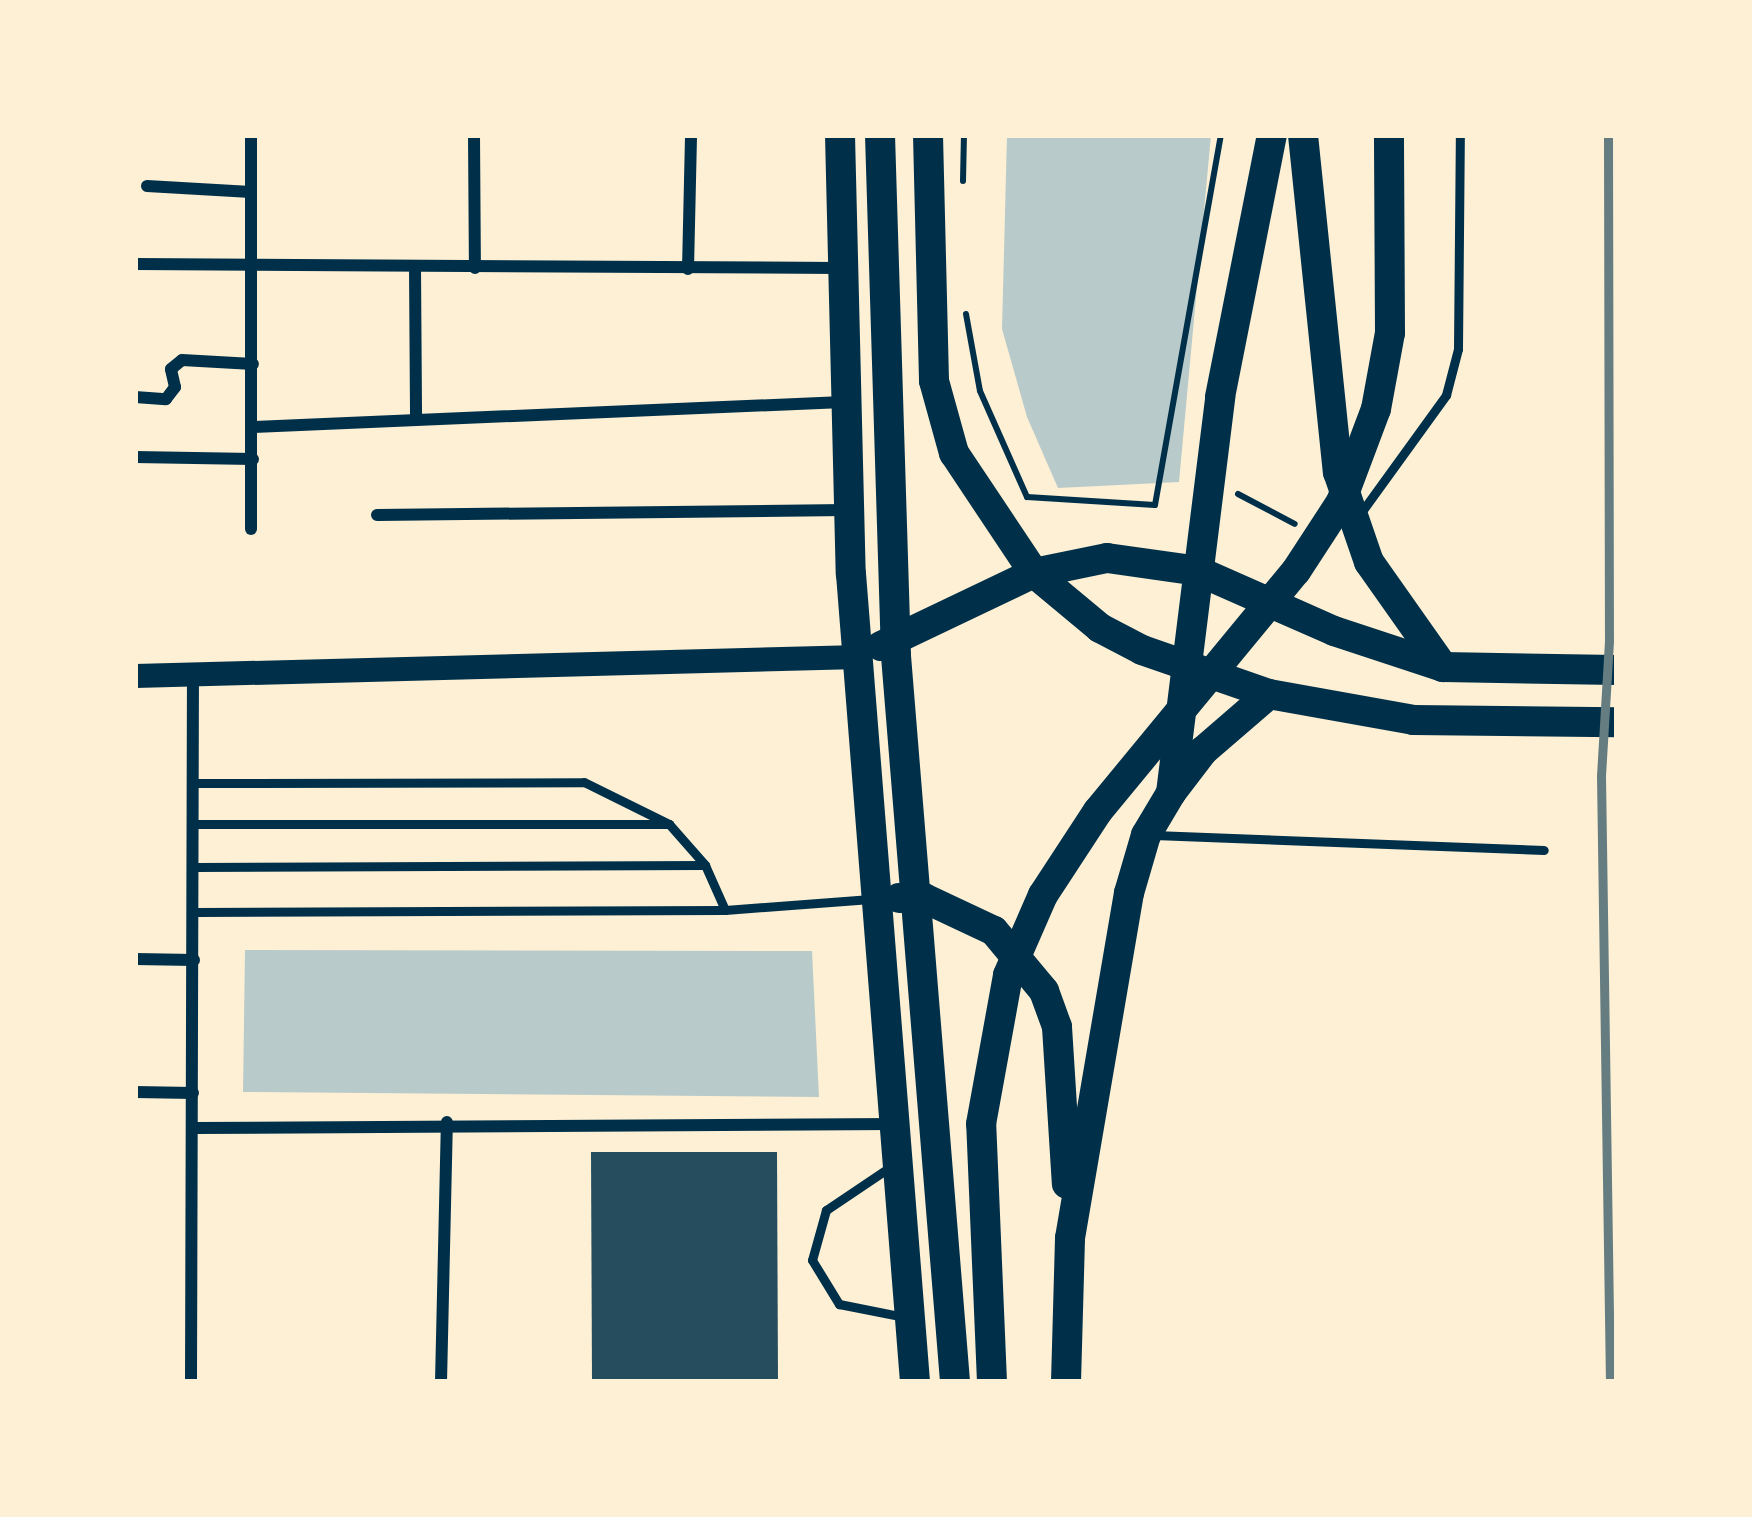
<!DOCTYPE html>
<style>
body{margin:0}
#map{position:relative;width:1752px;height:1517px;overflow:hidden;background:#fdf0d5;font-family:Arial,sans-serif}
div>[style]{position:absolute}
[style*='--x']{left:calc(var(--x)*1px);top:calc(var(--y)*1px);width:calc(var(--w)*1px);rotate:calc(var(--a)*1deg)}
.green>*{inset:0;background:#b9caca}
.building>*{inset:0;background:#264d5e}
.path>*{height:6px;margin:-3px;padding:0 3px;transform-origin:3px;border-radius:3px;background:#003049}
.service>*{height:9px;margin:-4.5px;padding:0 4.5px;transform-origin:4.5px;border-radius:4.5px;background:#003049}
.minor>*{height:12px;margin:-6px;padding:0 6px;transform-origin:6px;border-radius:6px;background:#003049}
.secondary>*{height:24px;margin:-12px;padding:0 12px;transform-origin:12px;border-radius:12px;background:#003049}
.primary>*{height:30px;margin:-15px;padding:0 15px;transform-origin:15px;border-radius:15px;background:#003049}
.rail>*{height:9px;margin:-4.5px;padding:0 4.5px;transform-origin:4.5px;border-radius:4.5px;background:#657d81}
span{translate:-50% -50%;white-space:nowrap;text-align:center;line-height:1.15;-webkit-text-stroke:9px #fdf0d5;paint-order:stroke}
.frame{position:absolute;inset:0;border:138px solid #fdf0d5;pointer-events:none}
</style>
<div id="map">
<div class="green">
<div style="clip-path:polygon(1007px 135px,1211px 135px,1179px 482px,1058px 488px,1027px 417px,1002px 329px)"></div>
<div style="clip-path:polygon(245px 950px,812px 951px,819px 1097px,243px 1092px)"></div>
</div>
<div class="building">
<div style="clip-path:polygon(591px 1152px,777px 1152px,778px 1382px,592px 1382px)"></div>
</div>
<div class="path">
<div style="--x:963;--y:181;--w:46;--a:-88.8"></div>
<div style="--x:966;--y:314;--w:78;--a:79.7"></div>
<div style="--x:980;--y:391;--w:116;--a:66.1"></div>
<div style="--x:1027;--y:497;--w:128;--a:3.6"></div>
<div style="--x:1155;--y:505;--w:376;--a:-79.9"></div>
<div style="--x:1238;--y:494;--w:64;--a:27.8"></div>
</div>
<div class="service">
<div style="--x:1360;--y:514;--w:147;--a:-54.1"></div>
<div style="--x:1446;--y:395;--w:48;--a:-75.4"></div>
<div style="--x:1458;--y:349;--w:214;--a:-89.5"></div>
<div style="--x:195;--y:783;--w:389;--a:-0.1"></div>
<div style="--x:584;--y:782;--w:95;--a:26.3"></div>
<div style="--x:669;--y:824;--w:55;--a:48.7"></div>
<div style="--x:705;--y:865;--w:49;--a:66"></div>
<div style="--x:195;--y:824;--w:474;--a:0"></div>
<div style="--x:1154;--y:835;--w:390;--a:2.2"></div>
<div style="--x:195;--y:867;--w:510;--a:-0.22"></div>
<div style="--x:194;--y:912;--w:531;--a:-0.22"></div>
<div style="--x:725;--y:910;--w:146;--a:-4.3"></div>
<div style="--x:893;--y:1165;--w:81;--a:146.1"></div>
<div style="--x:826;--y:1210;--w:52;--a:105.6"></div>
<div style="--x:812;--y:1260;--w:52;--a:58.5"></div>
<div style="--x:839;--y:1304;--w:66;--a:11.3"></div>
</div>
<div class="minor">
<div style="--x:251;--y:135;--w:394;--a:90"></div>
<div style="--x:474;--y:135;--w:133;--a:89.6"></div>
<div style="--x:147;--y:186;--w:104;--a:3.3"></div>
<div style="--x:135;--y:264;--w:704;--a:0.33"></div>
<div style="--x:415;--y:267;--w:152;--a:89.6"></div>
<div style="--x:688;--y:269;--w:134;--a:-88.7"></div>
<div style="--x:135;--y:397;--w:31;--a:4"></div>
<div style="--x:166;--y:399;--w:15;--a:-53"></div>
<div style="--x:175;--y:387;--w:18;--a:-103"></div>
<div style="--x:171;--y:369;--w:14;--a:-39"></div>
<div style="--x:182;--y:360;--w:71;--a:3.2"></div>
<div style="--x:253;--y:427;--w:591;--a:-2.43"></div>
<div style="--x:135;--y:457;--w:118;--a:1"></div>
<div style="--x:377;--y:515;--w:469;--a:-0.6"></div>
<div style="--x:135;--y:959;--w:59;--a:1"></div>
<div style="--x:135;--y:1092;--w:58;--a:1"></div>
<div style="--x:193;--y:1128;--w:701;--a:-0.33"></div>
<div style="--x:191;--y:1382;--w:705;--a:-89.84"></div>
<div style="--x:441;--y:1382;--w:260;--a:-88.7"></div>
</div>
<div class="secondary">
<div style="--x:135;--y:676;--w:725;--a:-1.5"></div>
</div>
<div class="primary">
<div style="--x:840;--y:135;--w:439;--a:88.6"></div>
<div style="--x:851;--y:574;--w:811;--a:85.47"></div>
<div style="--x:880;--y:135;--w:521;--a:88.24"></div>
<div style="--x:896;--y:656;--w:728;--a:85.35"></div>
<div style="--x:928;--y:135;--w:246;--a:88.6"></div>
<div style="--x:934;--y:381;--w:75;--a:74.5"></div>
<div style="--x:954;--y:453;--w:144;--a:56.3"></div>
<div style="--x:1034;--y:573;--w:86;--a:39.8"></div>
<div style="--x:1100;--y:628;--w:47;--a:27.6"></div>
<div style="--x:1142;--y:650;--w:134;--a:19.1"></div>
<div style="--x:1269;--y:694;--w:146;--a:10.2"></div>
<div style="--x:1413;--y:720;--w:204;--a:0.6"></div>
<div style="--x:1303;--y:135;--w:339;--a:84.1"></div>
<div style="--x:1338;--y:472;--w:95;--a:71"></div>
<div style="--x:1369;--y:562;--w:128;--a:54.8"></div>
<div style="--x:881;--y:646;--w:170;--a:-25.5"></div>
<div style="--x:1034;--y:573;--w:75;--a:-11.6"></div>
<div style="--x:1107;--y:558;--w:92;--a:8.1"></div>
<div style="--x:1198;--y:571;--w:149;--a:23.8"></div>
<div style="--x:1334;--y:631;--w:115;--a:18.3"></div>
<div style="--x:1443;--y:667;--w:174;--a:1"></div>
<div style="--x:1171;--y:793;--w:399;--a:-82.9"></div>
<div style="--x:1220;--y:397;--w:267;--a:-78.8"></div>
<div style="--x:899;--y:898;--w:25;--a:0"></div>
<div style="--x:924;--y:898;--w:77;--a:25.2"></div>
<div style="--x:994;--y:931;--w:78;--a:50.2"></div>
<div style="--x:1044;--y:991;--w:38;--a:70"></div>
<div style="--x:1057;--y:1027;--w:157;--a:86.4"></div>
<div style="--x:992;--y:1382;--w:258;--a:-92.4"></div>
<div style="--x:981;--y:1124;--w:151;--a:-79.7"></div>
<div style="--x:1008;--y:975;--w:87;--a:-66.4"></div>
<div style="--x:1043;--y:895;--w:100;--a:-56.8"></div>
<div style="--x:1098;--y:811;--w:311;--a:-50.5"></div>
<div style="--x:1296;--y:571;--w:82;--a:-56.9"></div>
<div style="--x:1341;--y:502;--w:99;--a:-69.4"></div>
<div style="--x:1376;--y:409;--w:77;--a:-79.6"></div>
<div style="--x:1390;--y:333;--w:198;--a:-90.3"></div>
<div style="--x:1066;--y:1382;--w:144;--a:-88.4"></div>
<div style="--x:1070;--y:1238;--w:350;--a:-80.3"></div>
<div style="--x:1129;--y:893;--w:60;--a:-73.7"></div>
<div style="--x:1146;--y:835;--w:49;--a:-59.2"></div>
<div style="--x:1171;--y:793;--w:53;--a:-52.7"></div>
<div style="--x:1203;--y:751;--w:87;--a:-40.8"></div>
</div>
<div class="rail">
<div style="--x:1608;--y:135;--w:506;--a:89.89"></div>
<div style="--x:1609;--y:641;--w:135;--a:93.4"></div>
<div style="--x:1601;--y:776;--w:606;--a:89.15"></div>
</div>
<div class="frame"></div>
</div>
